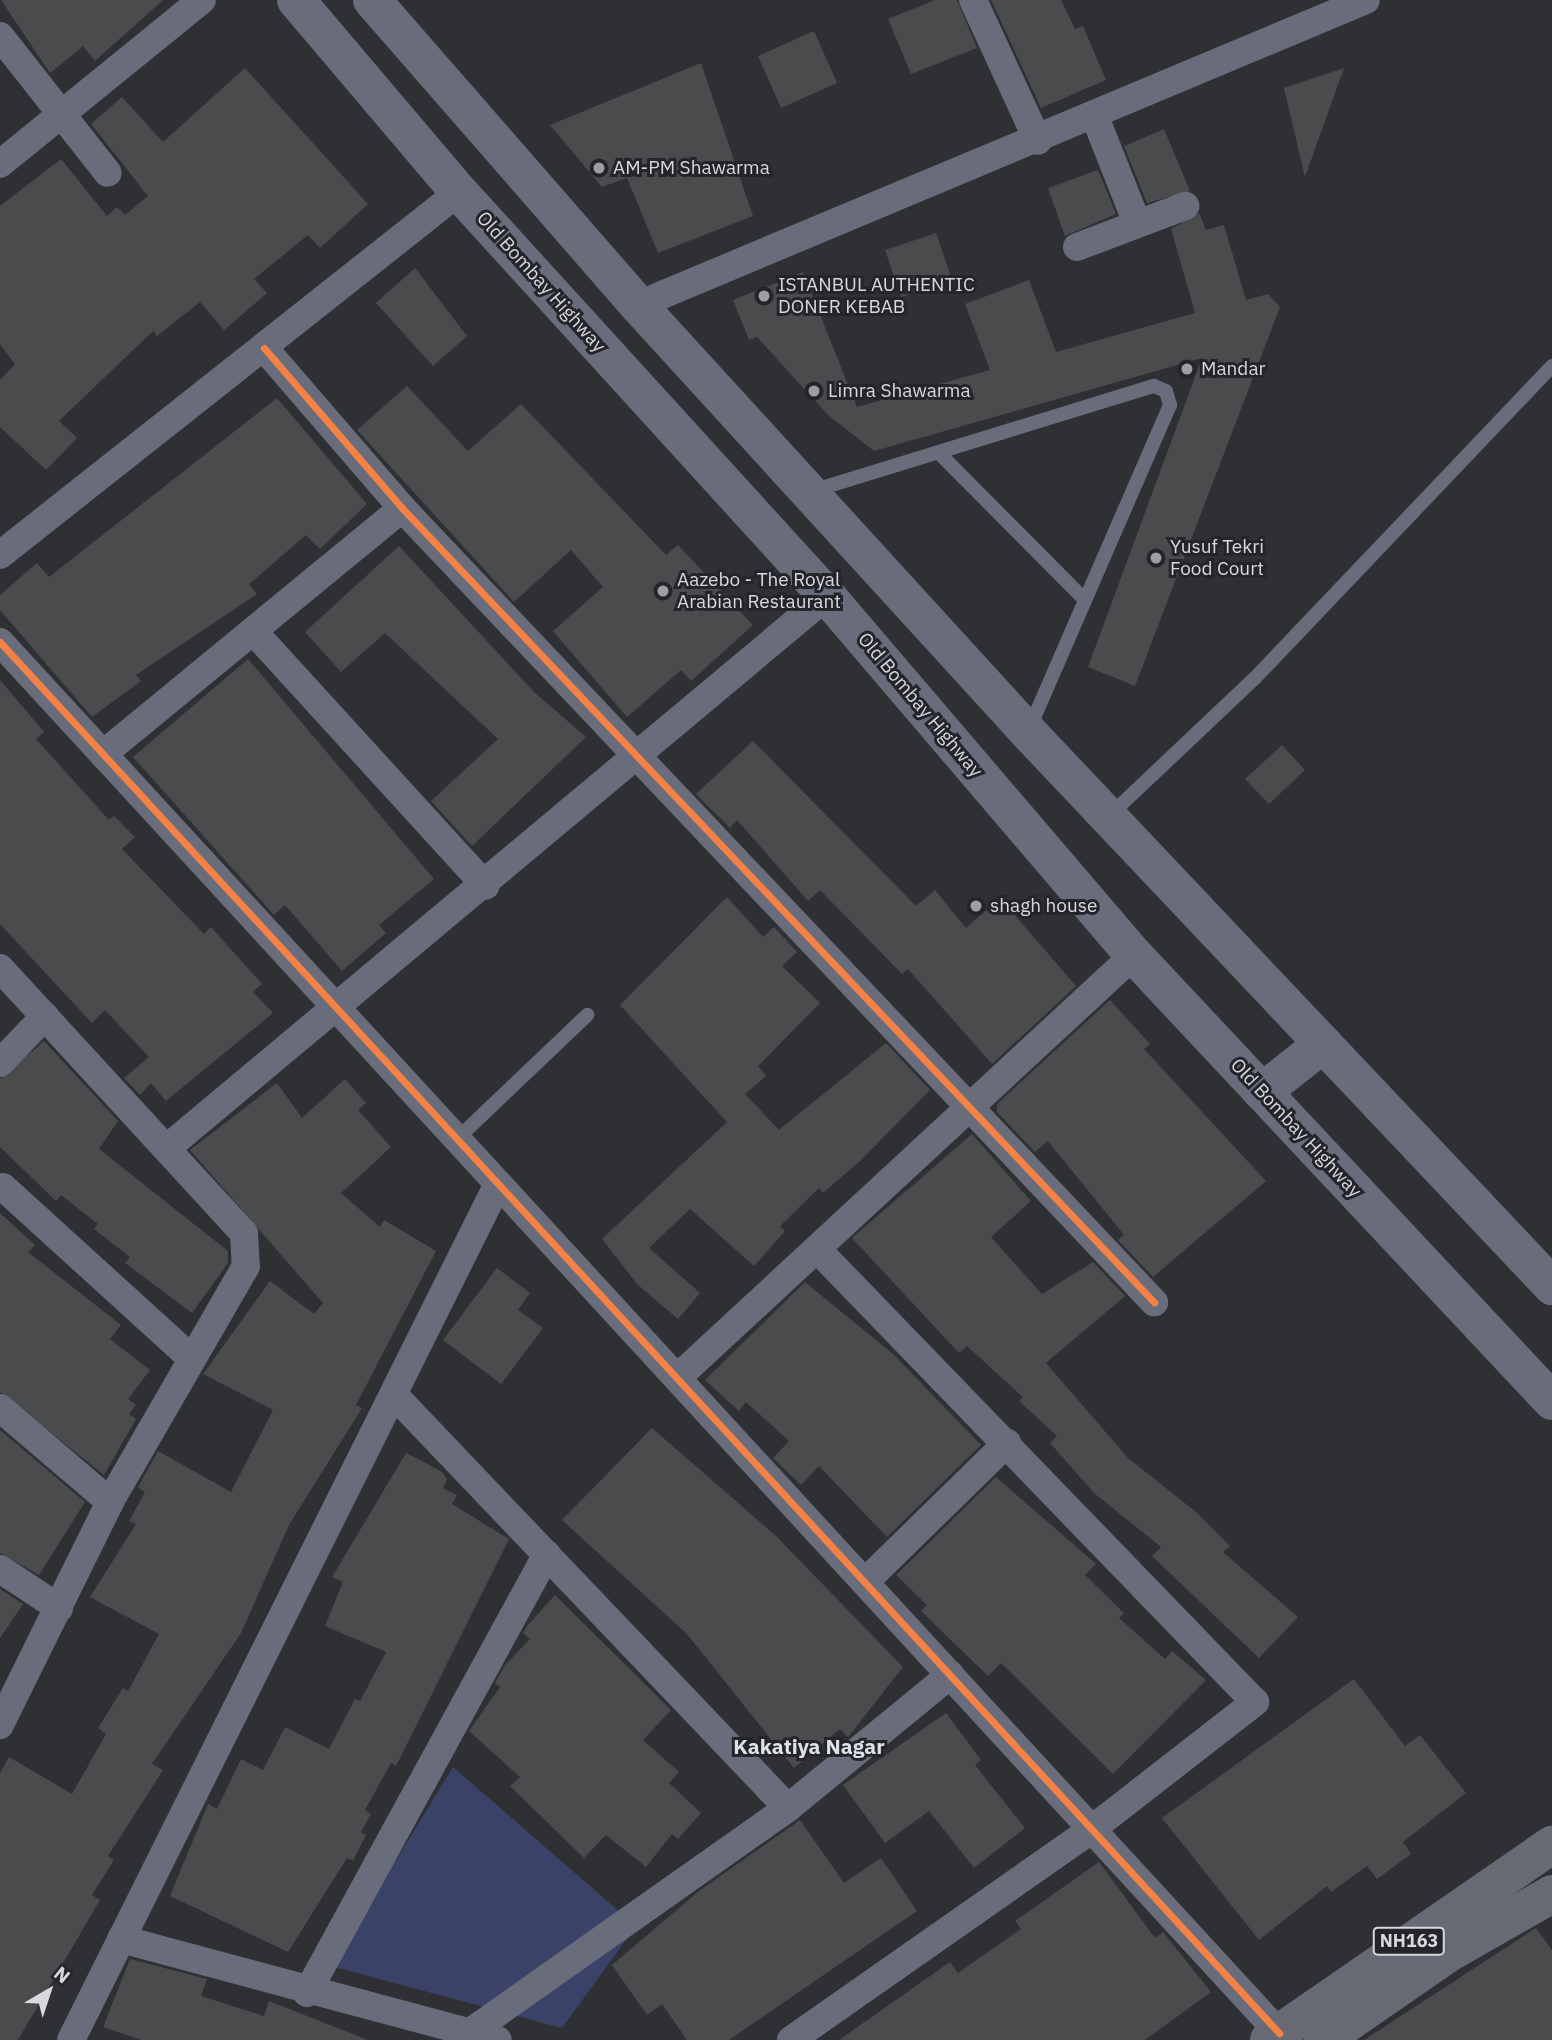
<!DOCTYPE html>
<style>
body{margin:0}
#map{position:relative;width:1552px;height:2040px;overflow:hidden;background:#2f3033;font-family:"IBM Plex Sans",sans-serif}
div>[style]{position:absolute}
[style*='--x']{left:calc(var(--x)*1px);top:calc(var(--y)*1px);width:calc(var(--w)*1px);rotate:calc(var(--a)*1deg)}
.green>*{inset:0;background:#3b4267}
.building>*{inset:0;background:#4a4b4d}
.service>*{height:14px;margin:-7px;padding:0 7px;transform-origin:7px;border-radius:7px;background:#696c7a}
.minor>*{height:28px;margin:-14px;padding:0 14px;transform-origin:14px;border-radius:14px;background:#696c7a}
.primary>*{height:38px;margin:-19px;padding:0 19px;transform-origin:19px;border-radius:19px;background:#696c7a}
.trunk>*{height:38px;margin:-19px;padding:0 19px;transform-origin:19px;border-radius:19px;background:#676a74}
.cycleway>*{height:7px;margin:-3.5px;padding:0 3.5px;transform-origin:3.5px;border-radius:3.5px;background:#f48246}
.dots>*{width:19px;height:19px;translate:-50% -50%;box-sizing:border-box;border:4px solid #24252b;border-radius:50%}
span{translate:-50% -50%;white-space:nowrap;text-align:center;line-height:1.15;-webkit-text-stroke:6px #24252b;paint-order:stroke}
.shield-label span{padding:2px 5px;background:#24252b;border:2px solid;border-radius:5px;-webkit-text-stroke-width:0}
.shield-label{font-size:18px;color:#d8d9dd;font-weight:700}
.poi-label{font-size:19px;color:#d8d9dd}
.left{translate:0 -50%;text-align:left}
.street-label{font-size:19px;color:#d8d9dd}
.neighbourhood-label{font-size:21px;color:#dfe1e9;font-weight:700}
.north{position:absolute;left:14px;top:1956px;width:70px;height:70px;-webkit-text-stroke:5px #24252b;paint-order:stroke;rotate:39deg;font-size:19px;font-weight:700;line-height:28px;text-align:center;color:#d8d9dd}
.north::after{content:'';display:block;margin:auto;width:24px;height:32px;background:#d8d9dd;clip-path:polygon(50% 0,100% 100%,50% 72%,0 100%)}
</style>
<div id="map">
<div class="green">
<div style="clip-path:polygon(453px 1767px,636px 1926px,562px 2028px,331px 1966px)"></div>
</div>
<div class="building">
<div style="clip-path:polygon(1px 0,163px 0,95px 61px,83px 46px,50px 73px)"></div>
<div style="clip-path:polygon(935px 0,957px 0,977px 48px,911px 74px,888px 19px)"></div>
<div style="clip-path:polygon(991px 0,1061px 0,1075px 29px,1083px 26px,1106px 80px,1041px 108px)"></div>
<div style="clip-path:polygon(814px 31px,837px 83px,781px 108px,758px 56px)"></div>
<div style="clip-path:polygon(701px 63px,753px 216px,658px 253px,627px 178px,602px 187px,550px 125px)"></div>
<div style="clip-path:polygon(245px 68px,368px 204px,320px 248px,308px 235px,254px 279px,267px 293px,224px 330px,200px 302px,157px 336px,153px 331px,59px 421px,77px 438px,46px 470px,0 427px,0 380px,15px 364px,0 344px,0 206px,61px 159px,107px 216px,117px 207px,125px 215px,148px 196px,91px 124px,122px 97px,163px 142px)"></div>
<div style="clip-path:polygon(1344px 68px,1305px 177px,1284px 88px)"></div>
<div style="clip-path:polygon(1164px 129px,1190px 191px,1147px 203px,1124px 146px)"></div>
<div style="clip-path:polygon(1098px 170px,1116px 214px,1065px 236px,1048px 188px)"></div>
<div style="clip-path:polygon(1199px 213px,1206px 230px,1224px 225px,1246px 300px,1268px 294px,1280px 307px,1135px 686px,1088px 667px,1202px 358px,874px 451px,828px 415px,757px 337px,749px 340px,733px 300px,803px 272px,857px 407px,990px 370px,965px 304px,1029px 280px,1056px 352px,1195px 313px,1171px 229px)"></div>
<div style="clip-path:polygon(936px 233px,952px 280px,901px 297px,885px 250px)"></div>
<div style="clip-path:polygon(415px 268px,467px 336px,433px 366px,376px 303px)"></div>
<div style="clip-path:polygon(407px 386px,468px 451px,521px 404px,666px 555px,678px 545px,753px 625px,691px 681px,681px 670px,627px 717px,553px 631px,603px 587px,571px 550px,514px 602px,357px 430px)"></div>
<div style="clip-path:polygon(277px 398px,367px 504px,320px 549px,306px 535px,249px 584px,257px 594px,136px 675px,141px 681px,92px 717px,0 610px,0 595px,37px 563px,49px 577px)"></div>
<div style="clip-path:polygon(399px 546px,534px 692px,586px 737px,472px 846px,431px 801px,498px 739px,385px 633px,341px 672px,305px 632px)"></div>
<div style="clip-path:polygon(248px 659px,434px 879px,379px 925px,386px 933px,342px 971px,285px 905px,274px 915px,133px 757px)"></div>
<div style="clip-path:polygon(0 680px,44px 732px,36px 739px,109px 820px,114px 816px,135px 837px,122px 849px,204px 934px,211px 927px,262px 984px,253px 992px,273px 1013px,166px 1101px,151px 1083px,140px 1095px,124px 1078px,149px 1057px,105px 1010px,92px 1023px,0 924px)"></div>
<div style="clip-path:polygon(753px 741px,916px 906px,935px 890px,966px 928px,1000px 898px,1076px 986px,992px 1064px,908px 969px,902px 974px,820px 890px,808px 901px,737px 820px,730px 828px,696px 794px)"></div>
<div style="clip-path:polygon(1282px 745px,1305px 770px,1269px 804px,1245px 779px)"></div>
<div style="clip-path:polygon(727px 897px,763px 937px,774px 927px,797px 952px,782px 966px,820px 1003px,758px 1066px,766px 1076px,745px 1094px,779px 1130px,886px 1043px,930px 1090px,859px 1162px,823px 1193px,819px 1188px,780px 1226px,785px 1231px,754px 1266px,690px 1209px,649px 1248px,700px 1293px,678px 1319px,637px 1284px,602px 1239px,727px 1122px,620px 1005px)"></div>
<div style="clip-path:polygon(1110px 1000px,1150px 1044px,1144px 1049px,1266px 1181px,1153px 1277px,1118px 1240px,1124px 1235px,1048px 1141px,1035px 1152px,997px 1112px,997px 1104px)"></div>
<div style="clip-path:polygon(44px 1041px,118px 1121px,99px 1149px,228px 1251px,228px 1263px,192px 1313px,125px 1263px,130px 1257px,94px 1229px,98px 1224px,61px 1195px,56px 1201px,0 1147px,0 1079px)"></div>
<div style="clip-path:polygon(345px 1079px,366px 1103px,358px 1110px,391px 1147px,341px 1193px,380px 1227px,384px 1220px,436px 1251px,356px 1405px,362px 1408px,289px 1525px,241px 1633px,152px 1764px,163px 1770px,108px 1856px,114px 1860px,92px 1895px,100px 1900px,18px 2040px,0 2040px,0 1773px,9px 1757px,72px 1794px,106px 1734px,98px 1728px,123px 1688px,128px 1691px,159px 1634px,90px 1597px,136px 1524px,129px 1521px,145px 1492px,138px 1487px,158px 1451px,231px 1492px,273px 1410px,203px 1374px,270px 1281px,314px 1314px,323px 1303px,190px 1150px,277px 1083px,302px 1118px)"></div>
<div style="clip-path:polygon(972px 1134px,1031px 1201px,991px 1237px,1042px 1294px,1093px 1262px,1125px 1296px,1046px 1363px,1128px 1458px,1196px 1512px,1230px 1546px,1223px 1552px,1298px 1617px,1259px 1658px,1152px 1556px,1161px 1547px,1094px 1493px,1050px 1443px,1057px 1436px,1019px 1401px,1023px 1397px,967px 1346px,959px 1353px,852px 1238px)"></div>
<div style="clip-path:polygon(0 1213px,35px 1245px,28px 1252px,121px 1325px,110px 1339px,150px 1370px,128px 1399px,136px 1405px,129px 1414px,136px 1419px,104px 1475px,0 1392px)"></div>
<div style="clip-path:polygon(497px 1268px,530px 1293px,518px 1310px,543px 1328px,501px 1384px,443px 1340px)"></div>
<div style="clip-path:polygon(805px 1282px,894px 1355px,981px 1445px,887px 1537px,819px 1466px,801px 1485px,773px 1458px,789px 1441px,746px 1402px,739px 1411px,705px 1380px)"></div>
<div style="clip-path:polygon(652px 1428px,776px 1536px,903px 1667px,848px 1737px,840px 1729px,794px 1768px,687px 1634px,562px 1520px)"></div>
<div style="clip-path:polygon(0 1430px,85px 1502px,39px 1575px,0 1553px)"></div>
<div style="clip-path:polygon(406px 1453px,441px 1471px,447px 1479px,443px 1488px,457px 1495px,452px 1504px,509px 1539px,396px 1766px,391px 1763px,365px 1810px,371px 1814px,361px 1832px,366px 1835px,353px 1861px,347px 1858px,288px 1952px,170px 1896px,208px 1804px,217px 1809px,241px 1759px,263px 1770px,285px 1727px,329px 1749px,355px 1699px,360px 1701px,386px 1652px,325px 1626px,343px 1582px,332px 1577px)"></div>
<div style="clip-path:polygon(996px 1477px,1096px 1564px,1085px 1575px,1124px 1613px,1119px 1618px,1165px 1659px,1172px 1651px,1206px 1680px,1113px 1774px,1001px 1663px,988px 1676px,921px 1611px,927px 1605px,896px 1575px)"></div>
<div style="clip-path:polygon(0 1589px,23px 1604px,0 1638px)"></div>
<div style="clip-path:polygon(555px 1595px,671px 1710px,643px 1740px,679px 1772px,669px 1783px,701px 1813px,678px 1839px,672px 1834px,646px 1867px,606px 1835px,584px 1858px,510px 1786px,520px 1777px,469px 1731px,500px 1687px,495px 1683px,505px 1665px,530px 1639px,523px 1633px,527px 1626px)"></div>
<div style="clip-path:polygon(1354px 1679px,1405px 1746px,1420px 1735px,1466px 1793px,1403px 1842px,1411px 1854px,1377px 1879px,1367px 1866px,1331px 1892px,1327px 1886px,1259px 1940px,1162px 1818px)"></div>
<div style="clip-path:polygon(946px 1713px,981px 1760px,975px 1765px,1025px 1828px,974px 1868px,929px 1811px,885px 1843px,843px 1785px)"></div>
<div style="clip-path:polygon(800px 1820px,844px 1883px,881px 1858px,917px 1911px,729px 2040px,687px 2040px,662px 2004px,647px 2015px,612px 1965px,699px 1891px)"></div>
<div style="clip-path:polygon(1099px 1862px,1155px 1938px,1163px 1932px,1211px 1992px,1145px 2040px,839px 2040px,950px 1962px,958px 1973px,1021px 1929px,1015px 1921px)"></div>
<div style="clip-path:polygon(1536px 1928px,1552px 1950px,1552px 2040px,1364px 2040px)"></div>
<div style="clip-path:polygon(130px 1959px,207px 1979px,201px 1996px,264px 2016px,269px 2001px,368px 2040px,142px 2040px,103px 2027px)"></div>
</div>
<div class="service">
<div style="--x:939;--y:453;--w:206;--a:45.2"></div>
<div style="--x:812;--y:491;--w:358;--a:-17.1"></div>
<div style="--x:1154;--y:386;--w:13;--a:23"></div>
<div style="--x:1166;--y:391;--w:15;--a:74"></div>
<div style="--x:1170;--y:405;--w:353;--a:113.5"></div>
<div style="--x:1109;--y:816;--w:201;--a:-43.4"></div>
<div style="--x:1255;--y:678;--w:431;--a:-46.4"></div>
<div style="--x:457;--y:1139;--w:180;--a:-43.6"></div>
</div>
<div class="minor">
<div style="--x:973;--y:0;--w:155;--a:65.3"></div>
<div style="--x:0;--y:36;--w:174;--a:51.8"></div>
<div style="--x:1095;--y:117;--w:114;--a:68.4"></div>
<div style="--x:0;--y:164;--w:260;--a:-39.1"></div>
<div style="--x:1077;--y:247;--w:116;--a:-20.8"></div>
<div style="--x:638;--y:305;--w:789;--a:-22.73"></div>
<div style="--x:264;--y:348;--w:211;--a:49.2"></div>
<div style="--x:402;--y:508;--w:1094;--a:46.56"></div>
<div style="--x:0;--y:555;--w:585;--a:-38.34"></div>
<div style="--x:253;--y:631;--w:345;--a:47.6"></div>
<div style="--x:0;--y:642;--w:1890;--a:47.4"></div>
<div style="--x:103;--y:754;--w:387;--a:-39.4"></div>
<div style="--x:0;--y:968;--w:360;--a:47.4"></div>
<div style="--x:244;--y:1233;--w:33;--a:87"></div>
<div style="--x:246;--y:1266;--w:272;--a:120"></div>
<div style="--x:110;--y:1502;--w:249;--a:116.3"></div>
<div style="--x:0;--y:1063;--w:65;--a:-46.2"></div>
<div style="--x:167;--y:1148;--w:860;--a:-39.91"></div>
<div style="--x:3;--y:1187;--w:254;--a:42.3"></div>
<div style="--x:677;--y:1378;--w:623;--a:-42.79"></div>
<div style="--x:396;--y:1397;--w:568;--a:46.36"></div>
<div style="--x:0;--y:1408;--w:145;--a:40.5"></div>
<div style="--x:0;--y:1569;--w:71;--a:33.5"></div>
<div style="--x:865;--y:1582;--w:199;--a:-44.4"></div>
<div style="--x:121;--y:1939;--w:390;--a:15"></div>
<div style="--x:307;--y:1993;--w:500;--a:-61.33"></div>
<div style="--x:469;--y:2033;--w:390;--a:-35.2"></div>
<div style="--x:788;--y:1808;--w:210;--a:-39.4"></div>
<div style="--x:71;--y:2040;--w:957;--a:-63.49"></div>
<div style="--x:791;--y:2040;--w:368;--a:-35"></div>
<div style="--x:1092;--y:1829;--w:207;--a:-37.9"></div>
<div style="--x:1255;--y:1702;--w:630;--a:-134.04"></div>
</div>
<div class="primary">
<div style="--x:296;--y:0;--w:252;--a:49.7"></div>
<div style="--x:459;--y:192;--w:546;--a:47.67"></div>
<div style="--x:827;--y:596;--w:472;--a:49.5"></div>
<div style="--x:1134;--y:955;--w:611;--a:46.86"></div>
<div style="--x:372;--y:0;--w:405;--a:48.9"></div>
<div style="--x:638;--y:305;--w:578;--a:47.59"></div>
<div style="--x:1028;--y:732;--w:763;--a:46.59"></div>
<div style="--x:1262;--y:1092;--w:78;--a:-38.2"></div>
</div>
<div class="trunk">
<div style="--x:1269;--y:2040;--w:344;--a:-34.6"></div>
<div style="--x:1323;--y:2040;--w:151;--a:-34.7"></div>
<div style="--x:1447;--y:1954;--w:121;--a:-29.7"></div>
</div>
<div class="cycleway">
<div style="--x:264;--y:348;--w:211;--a:49.2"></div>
<div style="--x:402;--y:508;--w:1094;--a:46.56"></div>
<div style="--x:0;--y:642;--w:1890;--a:47.4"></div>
</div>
<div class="dots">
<div style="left:599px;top:168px;background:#9d9ea2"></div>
<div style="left:764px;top:296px;background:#9d9ea2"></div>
<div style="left:1187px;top:369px;background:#9d9ea2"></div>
<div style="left:814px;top:391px;background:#9d9ea2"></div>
<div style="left:1156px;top:558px;background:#9d9ea2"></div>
<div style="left:663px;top:591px;background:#9d9ea2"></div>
<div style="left:976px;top:906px;background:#9d9ea2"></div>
</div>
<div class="shield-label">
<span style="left:1409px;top:1941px">NH163</span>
</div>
<div class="poi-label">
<span class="left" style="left:613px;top:168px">AM-PM Shawarma</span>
<span class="left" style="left:778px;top:296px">ISTANBUL AUTHENTIC<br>DONER KEBAB</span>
<span class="left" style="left:1201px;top:369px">Mandar</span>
<span class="left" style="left:828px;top:391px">Limra Shawarma</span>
<span class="left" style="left:1170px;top:558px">Yusuf Tekri<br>Food Court</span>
<span class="left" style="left:677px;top:591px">Aazebo - The Royal<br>Arabian Restaurant</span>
<span class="left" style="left:990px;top:906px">shagh house</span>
</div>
<div class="street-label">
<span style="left:541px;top:282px;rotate:48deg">Old Bombay Highway</span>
<span style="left:920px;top:705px;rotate:50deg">Old Bombay Highway</span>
<span style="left:1296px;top:1128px;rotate:47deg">Old Bombay Highway</span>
</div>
<div class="neighbourhood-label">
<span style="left:809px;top:1746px">Kakatiya Nagar</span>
</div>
<div class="north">N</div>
</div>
